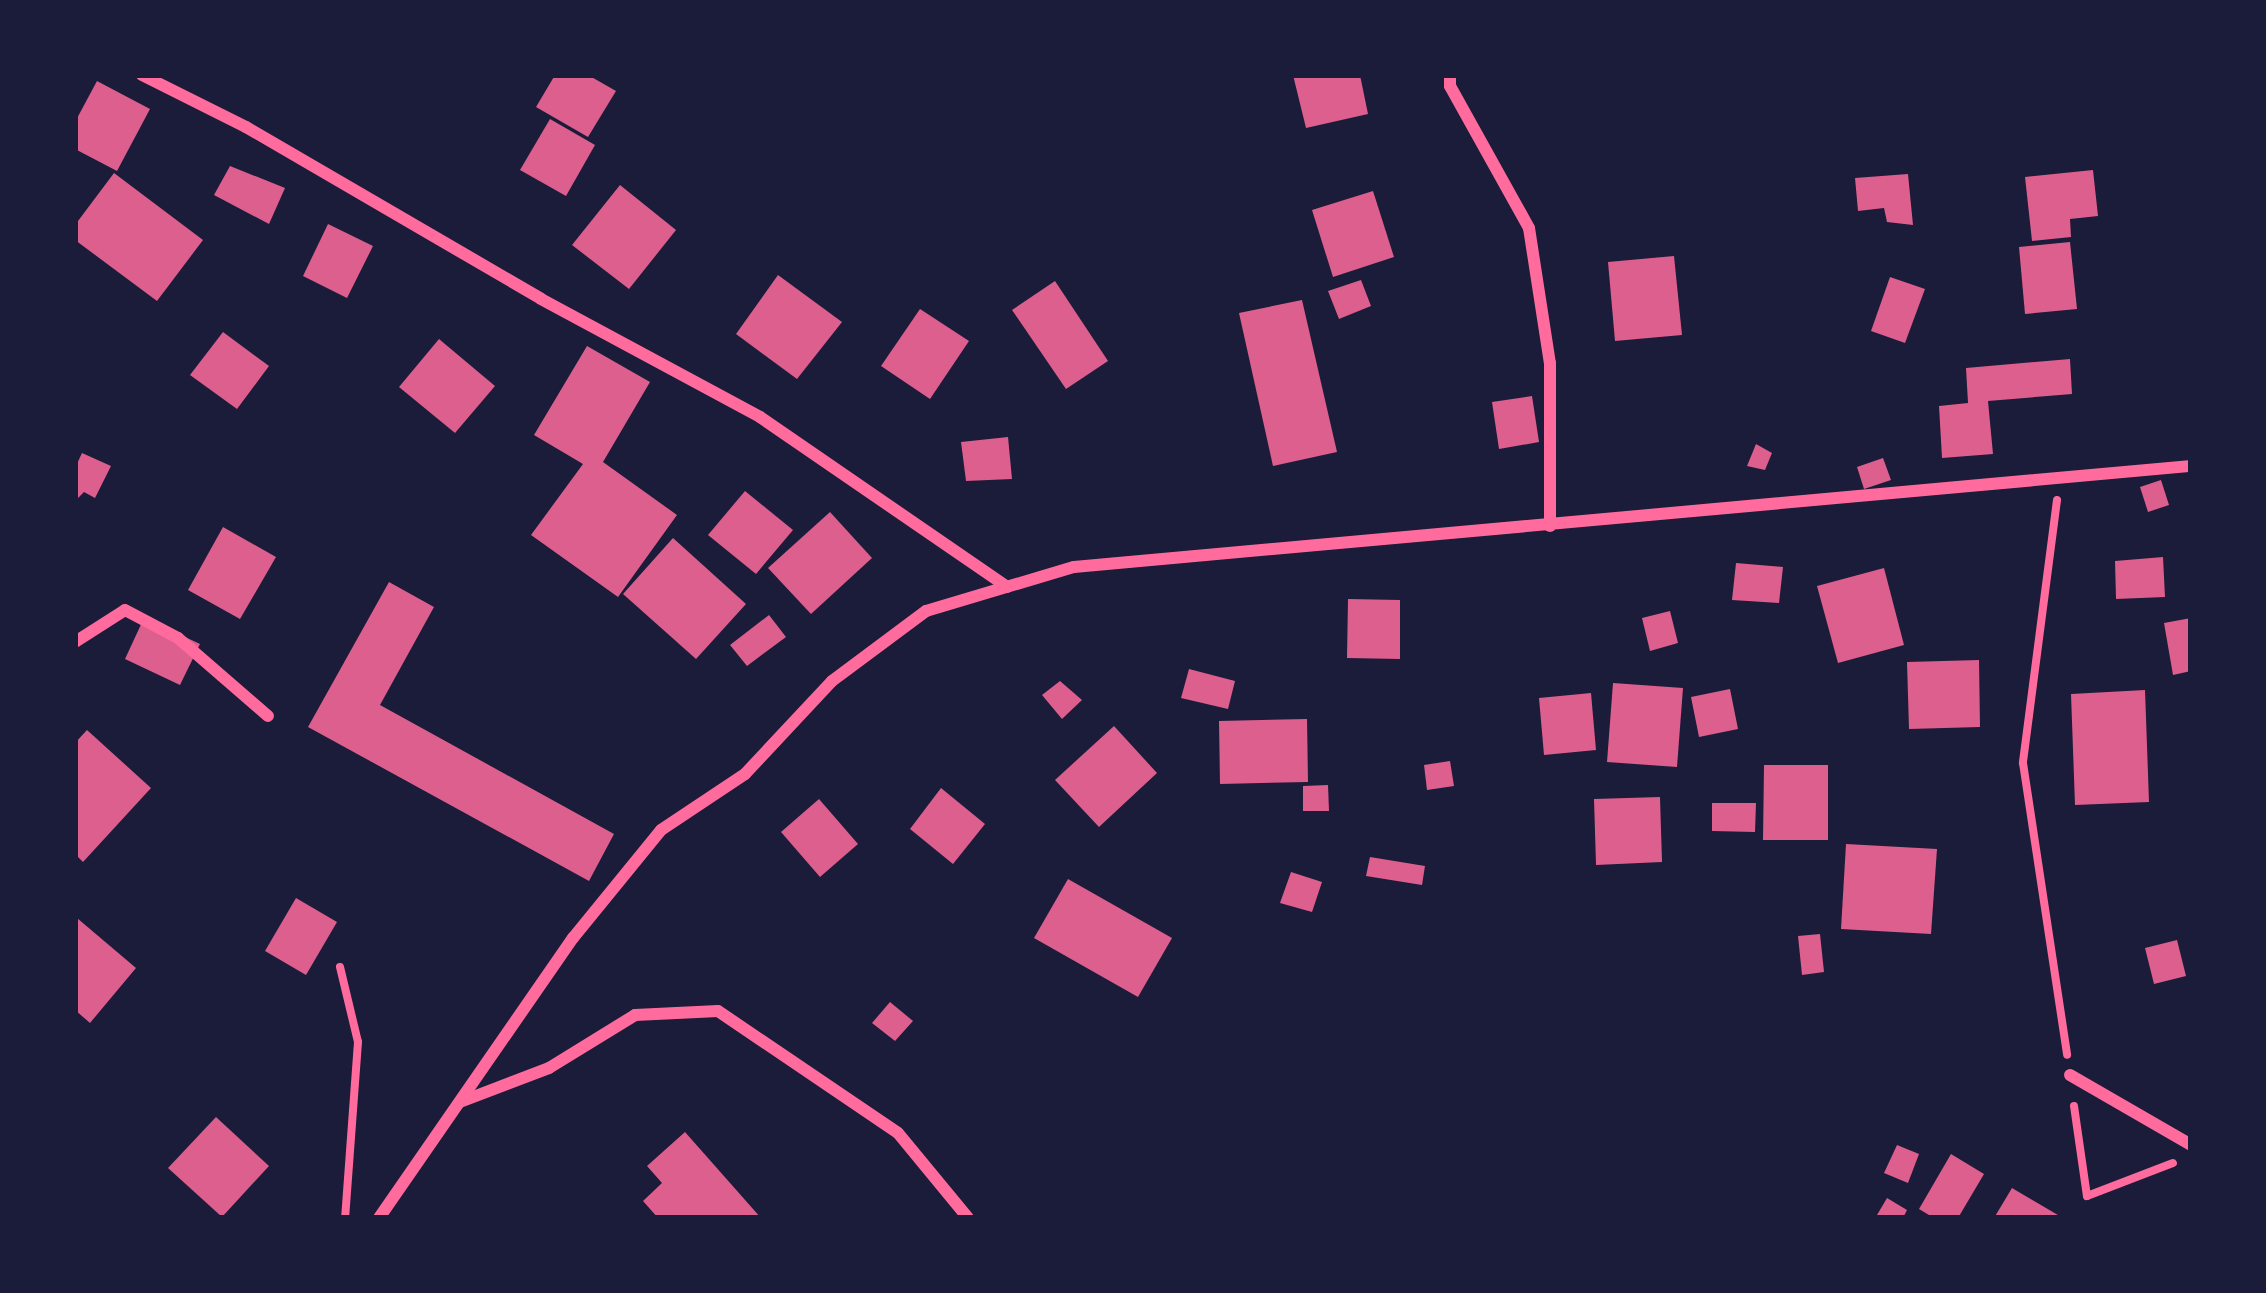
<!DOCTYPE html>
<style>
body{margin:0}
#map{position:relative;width:2266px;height:1293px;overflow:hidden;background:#1b1b3a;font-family:Spectral,serif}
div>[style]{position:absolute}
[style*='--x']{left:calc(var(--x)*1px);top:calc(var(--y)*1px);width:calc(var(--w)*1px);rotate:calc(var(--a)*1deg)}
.building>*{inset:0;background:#dd5f8e}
.path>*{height:8px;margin:-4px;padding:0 4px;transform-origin:4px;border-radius:4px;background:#ff6b9d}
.minor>*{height:12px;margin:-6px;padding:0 6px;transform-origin:6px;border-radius:6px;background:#ff6b9d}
span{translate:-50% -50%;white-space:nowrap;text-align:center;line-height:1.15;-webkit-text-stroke:10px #1b1b3a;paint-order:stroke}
.frame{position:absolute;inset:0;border:78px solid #1b1b3a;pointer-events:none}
</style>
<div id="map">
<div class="building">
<div style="clip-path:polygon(555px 75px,588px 75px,616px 91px,588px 137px,536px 107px)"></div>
<div style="clip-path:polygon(1293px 75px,1360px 75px,1368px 114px,1306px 128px)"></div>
<div style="clip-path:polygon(97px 81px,150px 109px,117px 171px,75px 149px,75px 122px)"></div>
<div style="clip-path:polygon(550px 119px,595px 145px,566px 196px,520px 170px)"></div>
<div style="clip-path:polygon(230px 166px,285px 188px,269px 224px,214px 195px)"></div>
<div style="clip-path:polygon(2093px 170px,2098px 216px,2070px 219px,2071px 237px,2032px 241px,2025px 177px)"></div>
<div style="clip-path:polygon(114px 173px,203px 240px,157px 301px,75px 240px,75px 225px)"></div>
<div style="clip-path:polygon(1908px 174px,1913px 225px,1887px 222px,1884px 208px,1858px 211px,1855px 178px)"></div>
<div style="clip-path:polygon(620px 185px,676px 230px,629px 289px,572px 245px)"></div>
<div style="clip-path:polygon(1373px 191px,1394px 257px,1333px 277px,1312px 210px)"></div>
<div style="clip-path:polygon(328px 224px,373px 246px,347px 298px,303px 276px)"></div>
<div style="clip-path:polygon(2070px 242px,2077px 309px,2025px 314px,2019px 247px)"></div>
<div style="clip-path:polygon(1674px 256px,1682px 335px,1615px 341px,1608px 262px)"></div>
<div style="clip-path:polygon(778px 275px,842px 322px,797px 379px,736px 334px)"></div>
<div style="clip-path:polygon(1890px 277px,1925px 289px,1905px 343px,1871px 331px)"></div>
<div style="clip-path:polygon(1361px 280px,1371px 306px,1339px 319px,1328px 291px)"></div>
<div style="clip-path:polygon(1055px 281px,1108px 361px,1066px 389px,1012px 310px)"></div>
<div style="clip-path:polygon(1302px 300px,1337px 452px,1273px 466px,1239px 313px)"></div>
<div style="clip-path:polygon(920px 309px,969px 341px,930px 399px,881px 366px)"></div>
<div style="clip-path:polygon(223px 332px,269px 366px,237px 409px,190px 375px)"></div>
<div style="clip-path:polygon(439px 339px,495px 386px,455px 433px,399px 387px)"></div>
<div style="clip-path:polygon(587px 346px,650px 382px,603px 462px,677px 515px,618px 597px,531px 535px,583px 464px,534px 435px)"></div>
<div style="clip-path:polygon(2070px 359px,2072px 394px,1988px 401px,1993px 454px,1942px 458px,1939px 406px,1968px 403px,1966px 368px)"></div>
<div style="clip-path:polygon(1532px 396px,1539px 442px,1499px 449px,1492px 402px)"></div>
<div style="clip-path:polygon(1008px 437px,1012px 479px,966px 481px,961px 442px)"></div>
<div style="clip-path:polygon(1756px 444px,1772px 453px,1765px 470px,1747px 466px)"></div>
<div style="clip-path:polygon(82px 453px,111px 466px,95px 498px,84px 492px,75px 501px,75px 468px)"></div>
<div style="clip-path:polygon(1883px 458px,1891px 480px,1864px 489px,1857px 467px)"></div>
<div style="clip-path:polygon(2161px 480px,2169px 505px,2148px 512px,2140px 487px)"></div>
<div style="clip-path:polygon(745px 491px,793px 530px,756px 574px,708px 535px)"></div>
<div style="clip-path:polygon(830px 512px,872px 558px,811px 614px,768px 568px)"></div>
<div style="clip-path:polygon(223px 527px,276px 557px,240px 619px,188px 590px)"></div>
<div style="clip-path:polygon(673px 538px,746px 604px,696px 659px,623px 594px)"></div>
<div style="clip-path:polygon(2163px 557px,2165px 597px,2116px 599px,2115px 561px)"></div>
<div style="clip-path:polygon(1736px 563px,1783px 567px,1779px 603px,1732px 600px)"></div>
<div style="clip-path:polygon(1884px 568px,1904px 645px,1838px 663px,1817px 586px)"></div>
<div style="clip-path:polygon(389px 582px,434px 607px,380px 705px,614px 834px,589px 881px,308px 727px)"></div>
<div style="clip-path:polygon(1348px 599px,1400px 600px,1400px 659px,1347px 658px)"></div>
<div style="clip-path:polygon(1670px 611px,1678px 643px,1650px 651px,1642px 618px)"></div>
<div style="clip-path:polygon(769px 615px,786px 637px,747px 666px,730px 645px)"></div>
<div style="clip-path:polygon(144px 618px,200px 644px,180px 685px,125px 659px)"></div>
<div style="clip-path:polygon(2191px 618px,2191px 671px,2173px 675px,2164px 623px)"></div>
<div style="clip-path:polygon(1979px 660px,1980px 727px,1909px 729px,1907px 662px)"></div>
<div style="clip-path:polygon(1189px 669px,1235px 681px,1228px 709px,1181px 698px)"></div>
<div style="clip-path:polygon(1060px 681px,1082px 700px,1062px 719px,1042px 695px)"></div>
<div style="clip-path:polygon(1613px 683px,1683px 688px,1677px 767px,1607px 762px)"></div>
<div style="clip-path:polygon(1730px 689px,1738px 729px,1699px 737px,1691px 697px)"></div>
<div style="clip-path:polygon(2145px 690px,2149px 802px,2075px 805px,2071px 694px)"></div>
<div style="clip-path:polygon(1591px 693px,1596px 750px,1544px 755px,1539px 698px)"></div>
<div style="clip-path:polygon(1307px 719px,1308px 782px,1220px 784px,1219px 721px)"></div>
<div style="clip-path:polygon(1114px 726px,1157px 773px,1099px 827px,1055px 780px)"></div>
<div style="clip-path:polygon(87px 730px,151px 788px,83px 862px,75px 854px,75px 743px)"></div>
<div style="clip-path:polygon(1450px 761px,1454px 786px,1427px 790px,1424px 765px)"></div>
<div style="clip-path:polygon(1764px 765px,1828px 765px,1828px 840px,1763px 840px)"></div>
<div style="clip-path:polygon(1328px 785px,1329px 811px,1303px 811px,1303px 786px)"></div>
<div style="clip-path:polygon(941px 788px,985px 824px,953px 864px,910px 829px)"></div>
<div style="clip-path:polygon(1660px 797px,1662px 862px,1596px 865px,1594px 799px)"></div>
<div style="clip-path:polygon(819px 799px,858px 844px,820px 877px,781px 832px)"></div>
<div style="clip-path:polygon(1712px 803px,1756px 803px,1755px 832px,1712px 831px)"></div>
<div style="clip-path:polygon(1846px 844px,1937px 849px,1931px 934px,1841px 929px)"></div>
<div style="clip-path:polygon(1370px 857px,1425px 866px,1422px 885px,1366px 876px)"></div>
<div style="clip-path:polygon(1291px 872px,1322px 882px,1312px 912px,1280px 903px)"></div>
<div style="clip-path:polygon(1068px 879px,1172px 938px,1138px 997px,1034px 938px)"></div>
<div style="clip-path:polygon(296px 898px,337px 922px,306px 975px,265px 951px)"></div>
<div style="clip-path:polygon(77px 918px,136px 968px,90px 1023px,75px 1010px)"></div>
<div style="clip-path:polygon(1820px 934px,1824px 972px,1802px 975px,1798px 936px)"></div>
<div style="clip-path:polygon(2177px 940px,2186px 976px,2154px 984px,2145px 948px)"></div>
<div style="clip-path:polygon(890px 1002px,913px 1021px,895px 1041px,872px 1023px)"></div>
<div style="clip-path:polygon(216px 1117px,269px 1166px,222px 1217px,168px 1168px)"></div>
<div style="clip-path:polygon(685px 1132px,761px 1218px,658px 1218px,643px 1201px,662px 1183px,647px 1166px)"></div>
<div style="clip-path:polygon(1897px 1145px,1919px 1154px,1908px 1183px,1884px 1173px)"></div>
<div style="clip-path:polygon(1951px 1154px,1984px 1174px,1958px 1218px,1934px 1218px,1919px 1209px)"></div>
<div style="clip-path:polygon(2012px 1188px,2063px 1218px,1994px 1218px)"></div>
<div style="clip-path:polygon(1887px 1198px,1907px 1210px,1903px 1218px,1877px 1215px)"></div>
</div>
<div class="path">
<div style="--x:2057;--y:500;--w:265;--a:97.4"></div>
<div style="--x:2023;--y:763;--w:295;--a:81.4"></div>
<div style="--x:340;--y:967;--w:77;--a:76.5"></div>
<div style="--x:358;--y:1042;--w:176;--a:94.2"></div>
<div style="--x:2074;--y:1106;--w:91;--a:81.8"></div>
<div style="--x:2087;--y:1196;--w:92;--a:-21"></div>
</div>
<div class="minor">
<div style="--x:142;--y:75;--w:116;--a:26.6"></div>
<div style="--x:246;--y:127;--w:341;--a:30.2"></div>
<div style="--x:541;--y:299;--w:249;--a:28.3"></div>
<div style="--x:760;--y:417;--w:300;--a:34.5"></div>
<div style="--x:1450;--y:75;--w:11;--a:90"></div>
<div style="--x:1450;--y:86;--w:162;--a:60.9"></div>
<div style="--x:1529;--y:228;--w:137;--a:81.2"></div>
<div style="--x:1550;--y:363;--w:163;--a:90"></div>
<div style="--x:75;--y:642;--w:59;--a:-32.6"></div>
<div style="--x:125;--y:610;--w:60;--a:27.8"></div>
<div style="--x:178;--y:638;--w:119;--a:40.9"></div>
<div style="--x:2070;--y:1075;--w:140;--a:30"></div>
<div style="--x:460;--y:1102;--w:95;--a:-20.9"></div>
<div style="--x:549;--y:1068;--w:101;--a:-31.6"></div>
<div style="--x:635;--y:1015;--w:83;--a:-2.8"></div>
<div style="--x:718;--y:1011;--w:217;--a:34.1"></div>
<div style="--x:898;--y:1133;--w:110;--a:50.5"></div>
<div style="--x:379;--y:1218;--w:341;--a:-55.3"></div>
<div style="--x:573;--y:938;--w:139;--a:-50.8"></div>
<div style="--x:661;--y:830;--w:101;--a:-33.7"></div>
<div style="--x:745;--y:774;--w:127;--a:-46.9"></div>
<div style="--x:832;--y:681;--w:117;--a:-36.7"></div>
<div style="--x:926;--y:611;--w:154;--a:-16.6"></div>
<div style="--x:1074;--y:567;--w:1122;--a:-5.17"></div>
</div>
<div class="frame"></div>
</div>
